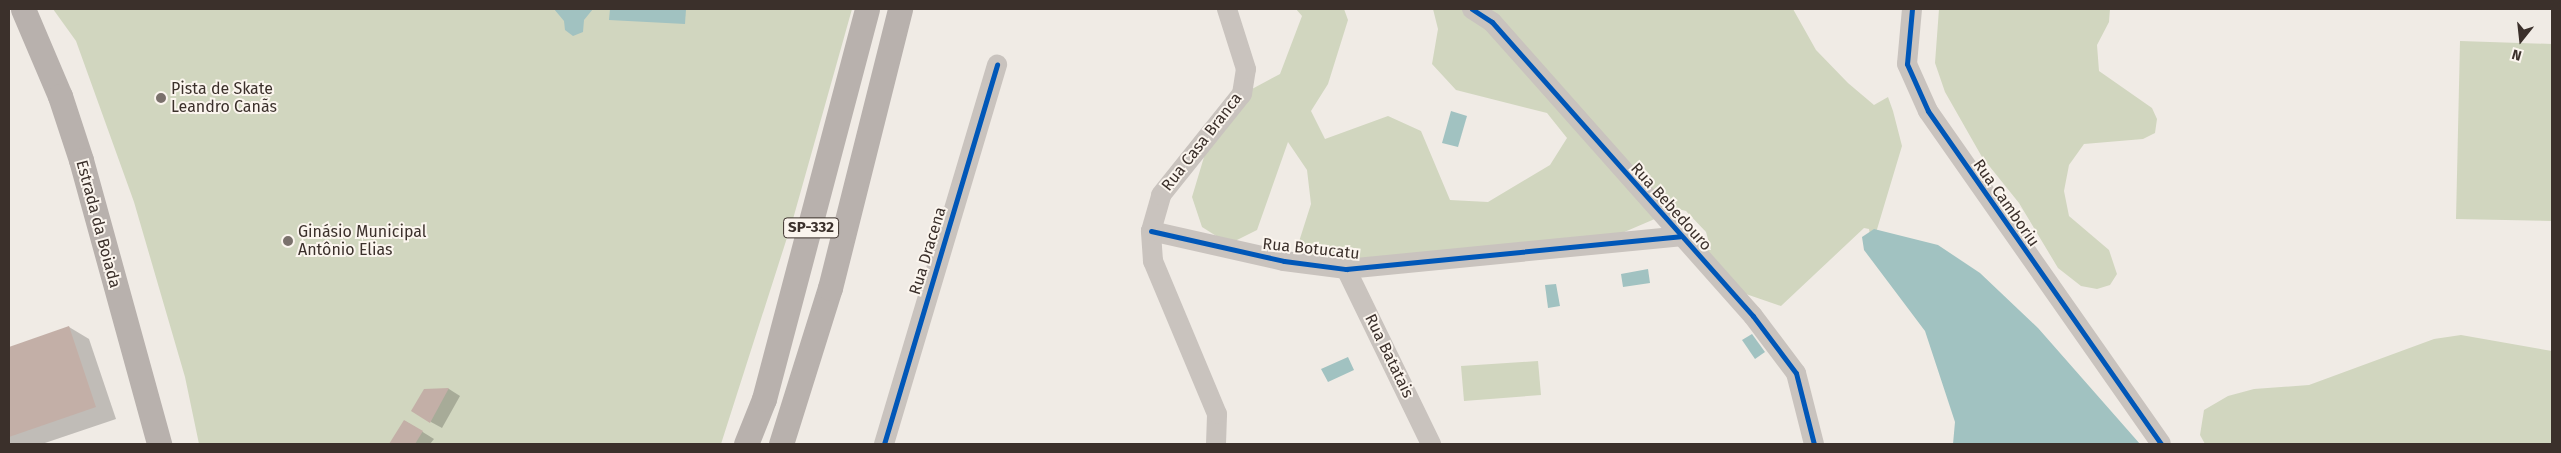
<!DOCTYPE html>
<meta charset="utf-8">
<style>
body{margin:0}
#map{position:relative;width:2561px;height:453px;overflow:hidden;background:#f0ebe5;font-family:"Fira Sans",sans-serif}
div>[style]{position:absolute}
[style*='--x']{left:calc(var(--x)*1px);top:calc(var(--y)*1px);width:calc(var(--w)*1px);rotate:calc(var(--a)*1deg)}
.green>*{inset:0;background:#d1d6bf}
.water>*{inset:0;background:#a1c2c1}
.shadow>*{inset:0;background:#0003}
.building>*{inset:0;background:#c3afa7}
.minor>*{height:20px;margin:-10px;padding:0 10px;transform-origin:10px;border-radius:10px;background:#c9c3be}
.major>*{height:25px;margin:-12.5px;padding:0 12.5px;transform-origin:12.5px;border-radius:12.5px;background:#b8b1ad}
.cycleway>*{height:5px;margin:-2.5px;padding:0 2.5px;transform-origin:2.5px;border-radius:2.5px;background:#0057b8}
.dots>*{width:14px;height:14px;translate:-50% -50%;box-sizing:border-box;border:2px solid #fbf5ee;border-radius:50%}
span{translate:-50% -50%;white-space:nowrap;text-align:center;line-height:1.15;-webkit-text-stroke:4px #fbf5ee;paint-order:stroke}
.shield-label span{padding:1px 4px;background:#fbf5ee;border:1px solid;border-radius:4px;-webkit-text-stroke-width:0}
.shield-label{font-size:15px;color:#3b302b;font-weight:700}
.poi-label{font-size:16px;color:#3b302b}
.left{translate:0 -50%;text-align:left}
.street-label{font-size:16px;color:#3b302b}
.frame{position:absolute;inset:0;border:10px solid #3b302b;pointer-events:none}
.north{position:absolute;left:2496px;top:15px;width:50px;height:50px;-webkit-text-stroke:4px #fbf5ee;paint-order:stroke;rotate:196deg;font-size:14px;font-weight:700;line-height:20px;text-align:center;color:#3b302b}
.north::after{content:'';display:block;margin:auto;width:18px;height:22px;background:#3b302b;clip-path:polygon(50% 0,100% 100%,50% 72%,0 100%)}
</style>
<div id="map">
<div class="green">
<div style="clip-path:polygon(53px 9px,852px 9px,793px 219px,721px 444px,199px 444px,185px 377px,134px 202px,76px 41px)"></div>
<div style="clip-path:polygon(1296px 9px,1344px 9px,1348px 20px,1328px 84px,1311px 111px,1325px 139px,1388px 116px,1421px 131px,1450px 200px,1488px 202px,1550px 165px,1567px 138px,1547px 113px,1456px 90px,1432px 64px,1438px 29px,1433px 9px,1793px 9px,1816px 50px,1848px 83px,1874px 105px,1888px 97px,1893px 111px,1902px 146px,1872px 246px,1869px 229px,1864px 228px,1781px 306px,1743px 293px,1703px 250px,1711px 250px,1706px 232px,1686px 211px,1678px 209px,1622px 233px,1462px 254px,1347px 259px,1310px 273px,1296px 251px,1311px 204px,1307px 170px,1288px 142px,1257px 230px,1229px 244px,1202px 227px,1192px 197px,1210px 137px,1252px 89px,1280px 74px,1302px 16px)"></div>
<div style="clip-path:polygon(1939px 9px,2110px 9px,2109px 22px,2097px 45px,2099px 71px,2152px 108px,2157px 119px,2155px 133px,2143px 139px,2084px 144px,2069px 165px,2064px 191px,2069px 216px,2109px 250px,2117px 274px,2110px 285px,2097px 289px,2081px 286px,2058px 268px,2019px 203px,1982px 157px,1945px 92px,1935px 63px)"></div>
<div style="clip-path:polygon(2460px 41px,2552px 44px,2552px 221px,2456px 219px)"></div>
<div style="clip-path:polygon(2461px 335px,2552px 351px,2552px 444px,2205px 444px,2200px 435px,2204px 410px,2228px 396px,2254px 389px,2309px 385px,2434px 339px)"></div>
<div style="clip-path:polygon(1538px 361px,1541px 395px,1464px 401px,1461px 366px)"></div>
</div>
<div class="water">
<div style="clip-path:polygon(554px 9px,593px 9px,584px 20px,583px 32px,573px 36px,565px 30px,564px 21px)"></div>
<div style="clip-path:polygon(610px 9px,686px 9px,685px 24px,609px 20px)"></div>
<div style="clip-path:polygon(1451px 111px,1467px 116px,1458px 147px,1442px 143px)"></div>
<div style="clip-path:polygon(1874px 229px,1938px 245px,1980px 273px,2038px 328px,2140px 444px,1953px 444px,1955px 422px,1925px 331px,1864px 250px,1862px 237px)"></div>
<div style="clip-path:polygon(1648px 269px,1650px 283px,1623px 287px,1621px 274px)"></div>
<div style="clip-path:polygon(1556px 284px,1560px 306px,1548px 308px,1545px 285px)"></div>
<div style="clip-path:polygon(1752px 334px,1765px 352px,1755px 359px,1742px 340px)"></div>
<div style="clip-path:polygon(1348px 357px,1354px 370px,1328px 382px,1321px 369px)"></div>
</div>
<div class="shadow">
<div style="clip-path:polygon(69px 327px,89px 339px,116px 419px,42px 444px,9px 444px,9px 348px)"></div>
<div style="clip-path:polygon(449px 389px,460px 396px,442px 428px,431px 422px,425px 390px)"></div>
<div style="clip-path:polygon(405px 421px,434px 439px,430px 444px,391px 444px)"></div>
</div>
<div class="building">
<div style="clip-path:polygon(69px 326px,96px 407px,9px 437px,9px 347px)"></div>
<div style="clip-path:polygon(449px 388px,430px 423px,411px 411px,424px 389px)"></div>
<div style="clip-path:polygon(404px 420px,423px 431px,415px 444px,389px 444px)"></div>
</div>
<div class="minor">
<div style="--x:1472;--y:9;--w:24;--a:33"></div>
<div style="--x:1492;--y:22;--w:393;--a:48.4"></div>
<div style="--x:1753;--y:316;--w:71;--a:53"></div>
<div style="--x:1796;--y:373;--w:73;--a:75.8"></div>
<div style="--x:1912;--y:9;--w:55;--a:95.2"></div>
<div style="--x:1907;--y:64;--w:51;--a:65.9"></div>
<div style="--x:1928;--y:111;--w:406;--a:55"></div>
<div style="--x:1151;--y:231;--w:136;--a:12.7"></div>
<div style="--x:1284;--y:261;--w:63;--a:7.4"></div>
<div style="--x:1346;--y:269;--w:336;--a:-5.6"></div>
<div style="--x:1346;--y:269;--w:195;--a:64.1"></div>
<div style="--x:884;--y:444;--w:396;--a:-73.4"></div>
<div style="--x:1216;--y:444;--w:30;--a:-88"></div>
<div style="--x:1217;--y:414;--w:166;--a:-112.7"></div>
<div style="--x:1153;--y:261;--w:30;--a:-94"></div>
<div style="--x:1151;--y:231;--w:37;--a:-74"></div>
<div style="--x:1161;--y:195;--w:129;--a:-51.3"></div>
<div style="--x:1242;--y:94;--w:25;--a:-81"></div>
<div style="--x:1246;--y:69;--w:63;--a:-107.6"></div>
</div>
<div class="major">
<div style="--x:23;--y:9;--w:95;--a:67"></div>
<div style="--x:60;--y:96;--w:67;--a:71.8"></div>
<div style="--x:81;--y:160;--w:295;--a:74.6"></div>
<div style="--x:746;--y:444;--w:48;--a:-68.2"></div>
<div style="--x:764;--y:399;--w:403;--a:-75.2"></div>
<div style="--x:781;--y:444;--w:164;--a:-72.6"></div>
<div style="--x:830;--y:288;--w:288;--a:-75.9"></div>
</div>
<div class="cycleway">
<div style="--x:1472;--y:9;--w:24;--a:33"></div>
<div style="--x:1492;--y:22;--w:393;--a:48.4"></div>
<div style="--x:1753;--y:316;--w:71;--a:53"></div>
<div style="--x:1796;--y:373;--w:73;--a:75.8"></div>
<div style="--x:1912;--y:9;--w:55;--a:95.2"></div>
<div style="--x:1907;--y:64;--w:51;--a:65.9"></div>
<div style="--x:1928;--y:111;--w:406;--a:55"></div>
<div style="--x:1151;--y:231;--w:136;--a:12.7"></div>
<div style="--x:1284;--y:261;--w:63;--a:7.4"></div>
<div style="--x:1346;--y:269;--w:336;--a:-5.6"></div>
<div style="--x:884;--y:444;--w:396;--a:-73.4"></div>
</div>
<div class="dots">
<div style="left:161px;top:98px;background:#7a716c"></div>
<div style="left:288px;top:241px;background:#7a716c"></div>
</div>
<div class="shield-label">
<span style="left:811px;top:228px">SP-332</span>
</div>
<div class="poi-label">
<span class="left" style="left:171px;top:98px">Pista de Skate<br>Leandro Canãs</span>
<span class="left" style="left:298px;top:241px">Ginásio Municipal<br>Antônio Elias</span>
</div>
<div class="street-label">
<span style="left:1202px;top:142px;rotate:-52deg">Rua Casa Branca</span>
<span style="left:2006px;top:203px;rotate:55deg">Rua Camboriu</span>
<span style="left:1671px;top:207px;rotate:48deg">Rua Bebedouro</span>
<span style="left:98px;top:224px;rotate:75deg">Estrada da Boiada</span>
<span style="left:1311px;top:249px;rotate:6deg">Rua Botucatu</span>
<span style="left:928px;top:251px;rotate:-73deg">Rua Dracena</span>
<span style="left:1389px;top:356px;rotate:64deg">Rua Batatais</span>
</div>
<div class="frame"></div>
<div class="north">N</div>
</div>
